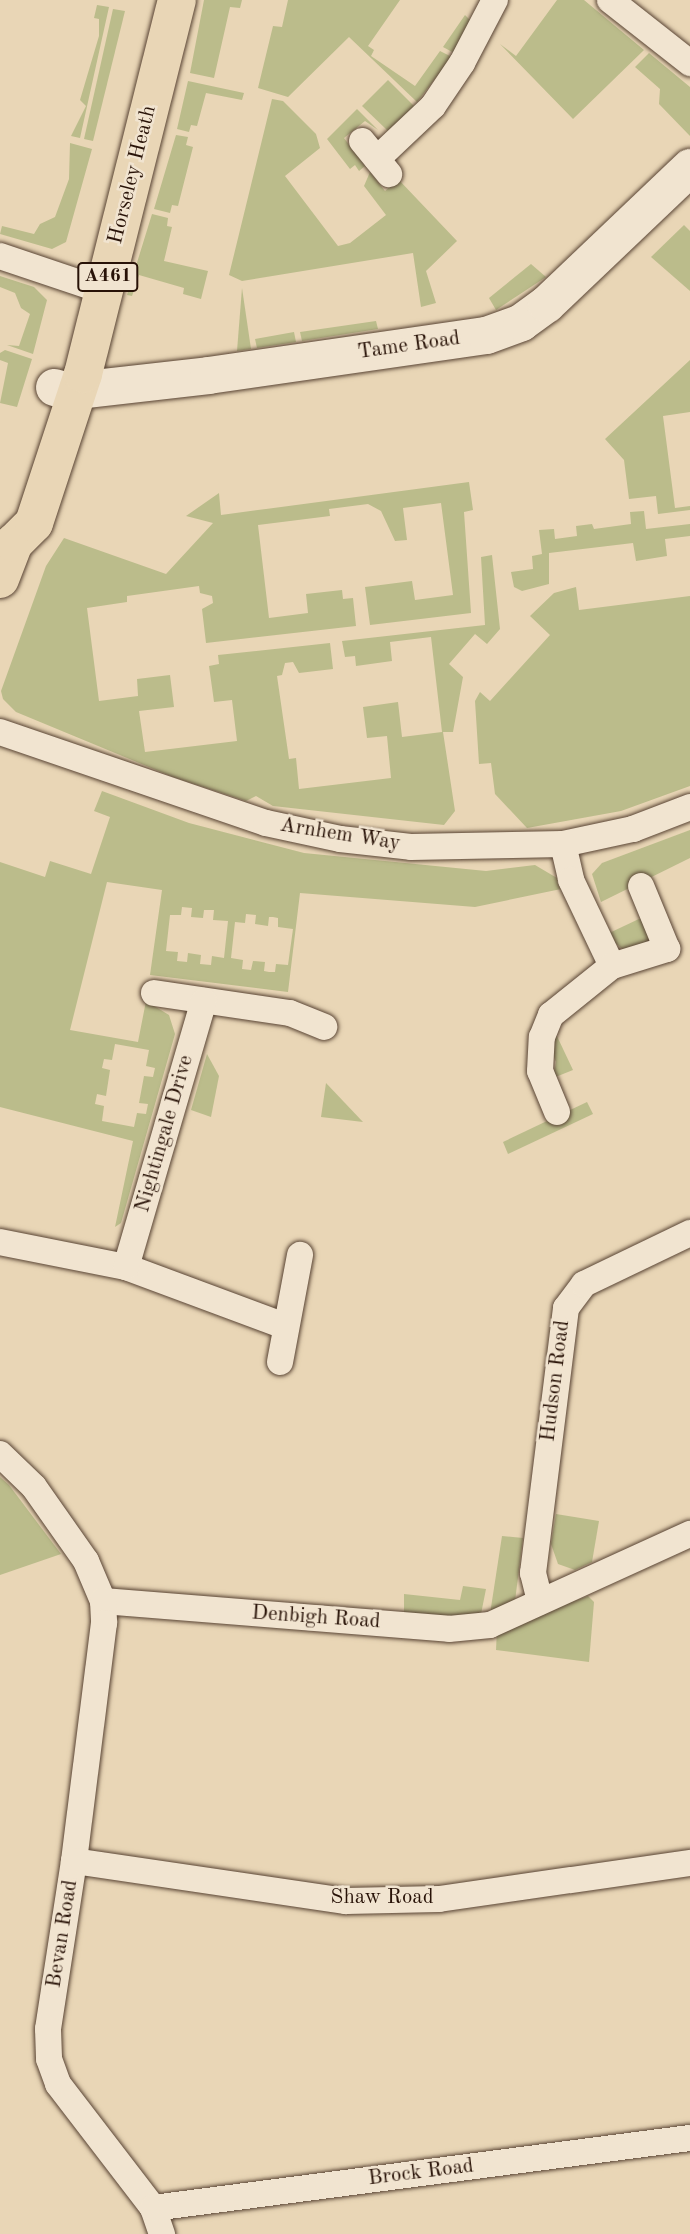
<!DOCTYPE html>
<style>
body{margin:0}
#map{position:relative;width:690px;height:2234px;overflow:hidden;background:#e9d6b6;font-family:"Old Standard TT",serif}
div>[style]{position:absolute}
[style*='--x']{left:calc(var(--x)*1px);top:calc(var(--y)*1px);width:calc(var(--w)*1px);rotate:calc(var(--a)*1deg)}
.green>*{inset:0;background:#bbbc8b}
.roads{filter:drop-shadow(0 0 2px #584333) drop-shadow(0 0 2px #584333)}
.street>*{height:26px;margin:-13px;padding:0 13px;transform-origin:13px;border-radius:13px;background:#f1e4d0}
.secondary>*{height:37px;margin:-18.5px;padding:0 18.5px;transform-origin:18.5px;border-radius:18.5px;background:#f1e4d0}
.highway>*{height:38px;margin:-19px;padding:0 19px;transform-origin:19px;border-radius:19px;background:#e9d6b6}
span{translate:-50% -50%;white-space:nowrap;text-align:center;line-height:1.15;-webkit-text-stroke:5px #f1e4d0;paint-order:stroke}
.shield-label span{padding:2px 5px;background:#f1e4d0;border:2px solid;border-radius:5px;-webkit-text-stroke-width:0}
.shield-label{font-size:19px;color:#281207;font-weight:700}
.street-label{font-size:21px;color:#281207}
</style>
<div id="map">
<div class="green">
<div style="clip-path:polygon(204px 0,242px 0,240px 8px,230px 7px,214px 78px,190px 73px)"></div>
<div style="clip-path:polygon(288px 0,400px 0,368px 46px,374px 50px,371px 56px,415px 86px,440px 51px,452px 57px,417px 102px,349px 37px,288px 97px,258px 88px,273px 26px,282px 27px)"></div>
<div style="clip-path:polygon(557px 0,584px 0,644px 50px,573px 119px,500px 44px,516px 56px)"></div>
<div style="clip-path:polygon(97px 5px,109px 7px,80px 138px,71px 136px,86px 106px,80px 100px,99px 36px,99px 19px,94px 18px)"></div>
<div style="clip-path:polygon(113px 9px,125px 11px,93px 141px,84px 139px)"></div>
<div style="clip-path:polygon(465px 15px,470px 20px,454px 53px,443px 47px)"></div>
<div style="clip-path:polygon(649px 53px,690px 87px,690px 136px,659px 104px,660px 89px,635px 67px)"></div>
<div style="clip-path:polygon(388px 80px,414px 106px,388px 131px,362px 106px)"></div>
<div style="clip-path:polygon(188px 81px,244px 93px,242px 100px,206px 93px,197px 126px,191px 125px,189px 132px,177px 129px)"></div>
<div style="clip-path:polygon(272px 99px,283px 101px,316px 134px,320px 148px,285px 176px,338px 246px,350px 243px,386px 215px,364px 186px,370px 172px,385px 191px,398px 179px,457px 241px,426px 271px,436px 303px,421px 307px,413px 253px,242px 281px,229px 275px)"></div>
<div style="clip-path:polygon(357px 109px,378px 130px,365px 121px,344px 138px,365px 166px,359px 171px,355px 165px,350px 169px,327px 139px)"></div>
<div style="clip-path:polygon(176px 135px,188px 137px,186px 145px,193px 147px,178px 206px,172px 205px,170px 213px,154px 209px)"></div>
<div style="clip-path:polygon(70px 143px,92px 149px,66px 242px,52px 249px,0 234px,2px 226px,34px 234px,40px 224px,55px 217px,69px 179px)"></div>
<div style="clip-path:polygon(152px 214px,168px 218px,167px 226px,172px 227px,164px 261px,208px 271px,201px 299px,183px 294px,184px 288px,139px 275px,132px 296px,127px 295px)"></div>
<div style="clip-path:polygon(684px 225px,690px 231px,690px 291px,651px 257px)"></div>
<div style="clip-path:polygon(531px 264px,546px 277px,496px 310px,489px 298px)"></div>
<div style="clip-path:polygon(0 276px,34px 287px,47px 300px,33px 354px,7px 345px,19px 346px,30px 314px,21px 308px,15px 293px,0 287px)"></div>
<div style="clip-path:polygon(242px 288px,251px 349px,237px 351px)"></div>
<div style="clip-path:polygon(376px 321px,378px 329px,302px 341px,300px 332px)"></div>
<div style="clip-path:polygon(294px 332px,296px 342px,257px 348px,255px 339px)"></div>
<div style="clip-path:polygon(5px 350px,32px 359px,17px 407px,0 403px,8px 363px,0 360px,0 353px)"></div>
<div style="clip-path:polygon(690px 360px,690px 412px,663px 416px,675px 508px,690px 506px,690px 510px,658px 514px,656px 496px,629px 499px,624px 460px,605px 439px)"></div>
<div style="clip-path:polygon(469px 482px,473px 510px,464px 512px,471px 613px,370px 625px,365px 587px,412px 581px,415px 600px,453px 595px,441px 503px,403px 508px,407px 540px,395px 541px,381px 511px,368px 504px,329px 509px,330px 516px,258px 525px,269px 618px,308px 613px,306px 594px,342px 590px,343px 599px,353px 598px,356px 626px,206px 643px,202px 609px,213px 603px,212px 596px,200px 593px,199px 586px,127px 596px,127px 602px,87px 608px,99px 701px,138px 696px,137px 679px,170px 675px,174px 707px,139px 711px,145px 752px,237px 741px,232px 700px,214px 702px,209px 666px,219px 664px,218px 655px,330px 643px,333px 669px,299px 673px,293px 662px,285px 663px,282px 675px,277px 676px,289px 759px,296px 758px,299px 789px,391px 778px,387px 736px,367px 738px,363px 707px,398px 702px,402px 737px,442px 732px,431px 637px,390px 642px,392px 661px,356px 666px,355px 656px,345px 657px,342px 641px,485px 625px,481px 557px,492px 555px,500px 629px,487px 644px,475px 634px,449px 664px,463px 677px,453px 732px,443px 732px,455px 811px,444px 825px,273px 806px,256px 796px,246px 801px,173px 777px,16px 712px,3px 699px,1px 691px,46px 566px,64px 538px,166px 574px,213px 523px,186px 516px,219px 493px,221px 515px)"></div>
<div style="clip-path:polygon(644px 511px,646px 529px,690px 524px,690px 536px,665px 539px,667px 556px,636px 561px,633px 543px,549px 553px,549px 584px,522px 591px,514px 587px,511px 572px,533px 569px,532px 556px,542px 554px,539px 530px,554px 529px,555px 539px,577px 536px,576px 526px,592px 524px,594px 529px,631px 524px,630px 512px)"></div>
<div style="clip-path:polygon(576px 587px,579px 610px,690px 596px,690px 786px,621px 811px,527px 828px,495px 794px,491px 763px,479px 764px,475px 701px,480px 692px,490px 701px,550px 635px,530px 616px,554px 593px)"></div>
<div style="clip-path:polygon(evenodd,102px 791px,189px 823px,304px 853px,486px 871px,535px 865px,557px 878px,561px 889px,475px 907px,300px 893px,288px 992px,150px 975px,162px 890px,107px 882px,70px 1030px,138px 1042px,146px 1001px,169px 1015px,175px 1034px,121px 1223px,115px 1227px,133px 1141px,0 1107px,0 862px,45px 877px,50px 861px,91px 874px,110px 817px,94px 811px,102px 791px,182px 907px,192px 908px,191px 917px,203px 918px,204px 910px,214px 910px,213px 920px,228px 921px,224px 958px,212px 956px,211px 965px,200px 964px,201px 955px,188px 953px,187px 962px,177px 961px,178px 952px,166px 951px,170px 915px,181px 915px,182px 907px,102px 791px,246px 914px,256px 915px,255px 924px,268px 926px,269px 917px,273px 917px,278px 918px,278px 927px,293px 929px,288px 965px,276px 964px,275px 972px,269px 972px,264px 971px,265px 962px,253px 961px,251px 970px,242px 969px,243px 960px,231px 958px,235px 922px,245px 923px,246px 914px,102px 791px,115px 1044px,149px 1050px,146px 1066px,155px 1068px,153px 1077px,144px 1076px,139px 1103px,148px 1104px,146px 1114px,137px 1113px,134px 1127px,102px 1121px,104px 1106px,95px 1104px,97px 1094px,106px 1096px,110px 1070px,102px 1068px,104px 1059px,112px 1060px,115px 1044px)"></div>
<div style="clip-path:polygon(690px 830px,690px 858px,601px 902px,592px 874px,602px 863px)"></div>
<div style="clip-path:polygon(641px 918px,656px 940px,624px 950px,605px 935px)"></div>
<div style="clip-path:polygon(555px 1032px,573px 1070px,553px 1078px,556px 1062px,550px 1047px)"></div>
<div style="clip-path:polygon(207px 1054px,219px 1076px,211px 1117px,191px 1110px)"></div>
<div style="clip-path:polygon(326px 1083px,363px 1122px,321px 1117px)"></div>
<div style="clip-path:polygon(587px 1102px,593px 1114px,508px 1154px,503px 1142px)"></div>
<div style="clip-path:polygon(0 1477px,9px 1485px,61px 1554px,0 1575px)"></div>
<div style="clip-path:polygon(556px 1514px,599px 1521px,592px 1562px,575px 1570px,558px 1564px,551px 1544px)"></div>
<div style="clip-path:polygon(502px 1536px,523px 1538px,515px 1601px,490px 1614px)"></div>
<div style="clip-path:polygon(463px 1586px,486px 1589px,481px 1614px,452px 1618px,404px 1614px,404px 1594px,460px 1600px)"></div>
<div style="clip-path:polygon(588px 1596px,594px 1602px,589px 1662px,496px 1650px,497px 1629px)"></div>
</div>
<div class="roads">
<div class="street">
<div style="--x:610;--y:0;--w:102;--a:38.2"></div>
<div style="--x:362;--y:141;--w:43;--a:50.7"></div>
<div style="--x:377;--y:159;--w:77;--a:-43.4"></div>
<div style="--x:433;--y:106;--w:52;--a:-56"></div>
<div style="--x:462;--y:63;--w:71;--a:-62.4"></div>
<div style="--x:0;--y:256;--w:110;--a:18.6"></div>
<div style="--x:0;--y:732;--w:281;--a:18.9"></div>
<div style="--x:266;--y:823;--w:76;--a:12.2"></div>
<div style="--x:340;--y:839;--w:71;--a:6.4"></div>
<div style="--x:411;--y:847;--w:152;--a:-1.1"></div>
<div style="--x:563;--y:844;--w:72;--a:-12.1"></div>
<div style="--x:633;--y:829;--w:61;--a:-21.1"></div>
<div style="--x:563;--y:844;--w:37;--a:77"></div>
<div style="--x:571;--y:880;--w:95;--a:64.5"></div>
<div style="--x:154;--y:993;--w:137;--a:8.4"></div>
<div style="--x:290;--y:1013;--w:37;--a:22"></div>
<div style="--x:557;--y:1112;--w:44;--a:-112.5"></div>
<div style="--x:540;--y:1071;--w:34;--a:-87"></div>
<div style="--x:542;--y:1037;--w:24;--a:-68"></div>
<div style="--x:551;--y:1015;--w:78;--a:-38.8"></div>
<div style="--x:612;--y:966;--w:58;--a:-17.2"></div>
<div style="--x:667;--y:949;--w:68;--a:-112.4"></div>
<div style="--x:0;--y:1242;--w:128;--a:11.2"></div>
<div style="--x:126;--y:1267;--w:170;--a:20.4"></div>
<div style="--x:126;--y:1267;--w:277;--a:-73.7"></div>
<div style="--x:280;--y:1362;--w:109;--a:-79.4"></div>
<div style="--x:0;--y:1454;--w:47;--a:44.1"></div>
<div style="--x:34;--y:1487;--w:90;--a:54.9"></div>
<div style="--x:86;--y:1561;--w:43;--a:67"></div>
<div style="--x:103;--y:1601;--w:347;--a:4.6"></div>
<div style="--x:449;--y:1629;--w:41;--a:-5.6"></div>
<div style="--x:490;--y:1625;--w:220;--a:-24.5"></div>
<div style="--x:103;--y:1601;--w:22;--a:87"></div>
<div style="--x:104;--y:1623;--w:240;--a:97.2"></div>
<div style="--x:74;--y:1861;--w:170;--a:98.8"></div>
<div style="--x:48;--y:2029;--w:30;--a:88"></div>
<div style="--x:49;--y:2059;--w:27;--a:70"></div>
<div style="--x:58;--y:2084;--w:156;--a:52.5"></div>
<div style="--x:153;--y:2208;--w:28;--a:71"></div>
<div style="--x:540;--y:1601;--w:29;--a:-104"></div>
<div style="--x:533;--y:1573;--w:267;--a:-82.9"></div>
<div style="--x:566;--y:1308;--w:30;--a:-53"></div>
<div style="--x:584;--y:1284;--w:118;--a:-25.7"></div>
<div style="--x:74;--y:1861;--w:275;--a:8.4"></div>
<div style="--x:346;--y:1901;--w:93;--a:-1.2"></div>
<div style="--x:439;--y:1899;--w:254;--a:-8.2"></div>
<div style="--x:153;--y:2208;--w:542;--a:-7.43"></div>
</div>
<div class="secondary">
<div style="--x:54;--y:387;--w:15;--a:16"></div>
<div style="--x:68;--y:391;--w:141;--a:-6.5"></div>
<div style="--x:208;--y:375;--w:281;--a:-8.2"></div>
<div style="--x:486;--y:335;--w:37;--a:-20"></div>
<div style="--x:521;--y:322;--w:31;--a:-36"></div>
<div style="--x:546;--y:304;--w:199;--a:-43.6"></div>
</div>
<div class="highway">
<div style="--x:0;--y:579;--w:39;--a:-69"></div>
<div style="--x:14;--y:543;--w:28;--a:-45"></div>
<div style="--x:34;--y:523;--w:157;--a:-71.8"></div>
<div style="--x:83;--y:374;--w:386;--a:-75.9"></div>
</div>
</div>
<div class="shield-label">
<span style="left:108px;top:277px">A461</span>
</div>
<div class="street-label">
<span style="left:133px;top:175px;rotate:-76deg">Horseley Heath</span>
<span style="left:409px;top:346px;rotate:-8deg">Tame Road</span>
<span style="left:340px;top:835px;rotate:9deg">Arnhem Way</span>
<span style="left:165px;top:1134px;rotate:-74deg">Nightingale Drive</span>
<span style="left:556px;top:1381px;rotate:-83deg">Hudson Road</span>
<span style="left:316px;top:1618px;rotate:4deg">Denbigh Road</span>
<span style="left:382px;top:1898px">Shaw Road</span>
<span style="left:63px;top:1934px;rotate:-81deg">Bevan Road</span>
<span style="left:421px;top:2173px;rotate:-7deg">Brock Road</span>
</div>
</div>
